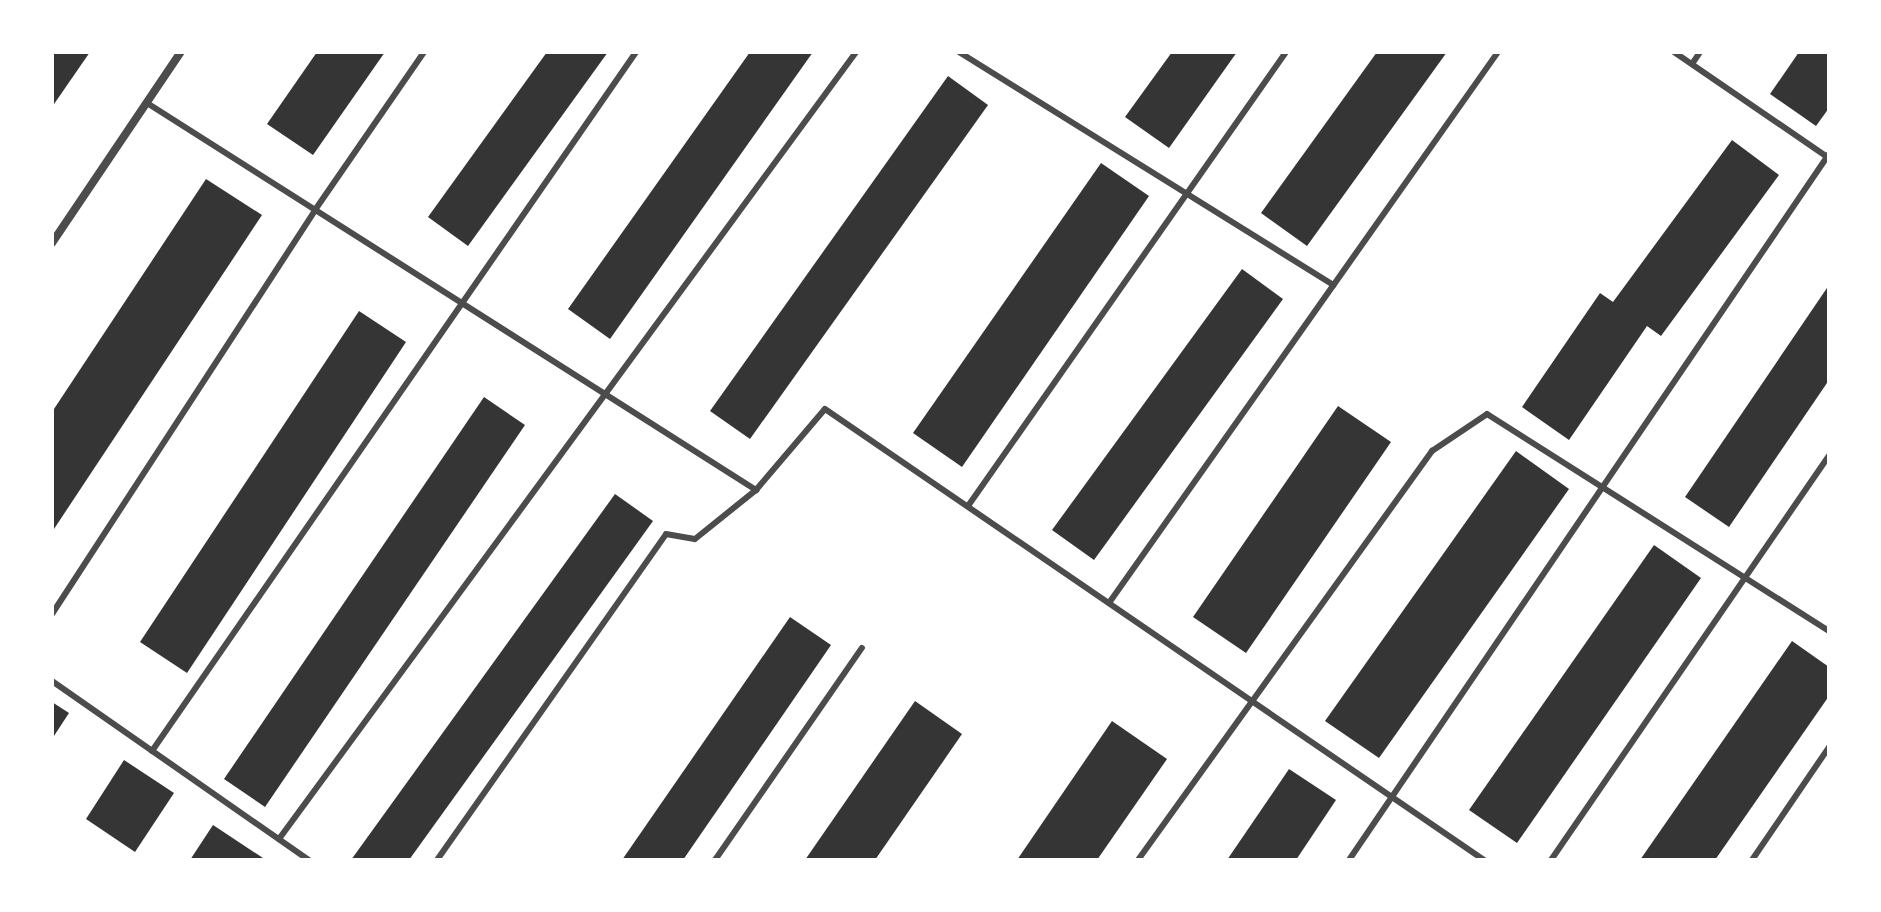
<!DOCTYPE html>
<style>
body{margin:0}
#map{position:relative;width:1881px;height:912px;overflow:hidden;background:#fff;font-family:"Fira Sans",sans-serif}
div>[style]{position:absolute}
[style*='--x']{left:calc(var(--x)*1px);top:calc(var(--y)*1px);width:calc(var(--w)*1px);rotate:calc(var(--a)*1deg)}
.building>*{inset:0;background:#353535}
.service>*{height:6px;margin:-3px;padding:0 3px;transform-origin:3px;border-radius:3px;background:#4c4c4c}
.minor>*{height:8px;margin:-4px;padding:0 4px;transform-origin:4px;border-radius:4px;background:#4c4c4c}
span{translate:-50% -50%;white-space:nowrap;text-align:center;line-height:1.15;-webkit-text-stroke:8px #fff;paint-order:stroke}
.frame{position:absolute;inset:0;border:54px solid #fff;pointer-events:none}
</style>
<div id="map">
<div class="building">
<div style="clip-path:polygon(52px 52px,90px 52px,52px 107px)"></div>
<div style="clip-path:polygon(317px 52px,385px 52px,313px 155px,267px 124px)"></div>
<div style="clip-path:polygon(547px 52px,608px 52px,468px 246px,428px 217px)"></div>
<div style="clip-path:polygon(750px 52px,813px 52px,610px 339px,568px 309px)"></div>
<div style="clip-path:polygon(1172px 52px,1237px 52px,1169px 148px,1125px 117px)"></div>
<div style="clip-path:polygon(1377px 52px,1447px 52px,1307px 246px,1261px 213px)"></div>
<div style="clip-path:polygon(1799px 52px,1829px 52px,1829px 108px,1816px 126px,1770px 94px)"></div>
<div style="clip-path:polygon(948px 76px,988px 105px,750px 439px,710px 411px)"></div>
<div style="clip-path:polygon(1732px 140px,1779px 175px,1661px 336px,1647px 326px,1569px 440px,1522px 407px,1600px 293px,1613px 302px)"></div>
<div style="clip-path:polygon(1101px 163px,1149px 196px,962px 467px,913px 433px)"></div>
<div style="clip-path:polygon(206px 179px,262px 215px,52px 532px,52px 412px)"></div>
<div style="clip-path:polygon(1242px 269px,1283px 299px,1094px 560px,1052px 530px)"></div>
<div style="clip-path:polygon(1829px 285px,1829px 380px,1729px 527px,1685px 497px)"></div>
<div style="clip-path:polygon(359px 311px,406px 342px,187px 673px,140px 642px)"></div>
<div style="clip-path:polygon(484px 397px,525px 425px,265px 807px,224px 779px)"></div>
<div style="clip-path:polygon(1338px 406px,1391px 442px,1246px 653px,1193px 617px)"></div>
<div style="clip-path:polygon(1516px 451px,1569px 489px,1379px 758px,1325px 721px)"></div>
<div style="clip-path:polygon(615px 494px,653px 521px,409px 860px,351px 860px)"></div>
<div style="clip-path:polygon(1654px 545px,1701px 578px,1517px 843px,1469px 810px)"></div>
<div style="clip-path:polygon(790px 617px,831px 645px,683px 860px,622px 860px)"></div>
<div style="clip-path:polygon(1792px 641px,1829px 667px,1829px 696px,1715px 860px,1640px 860px)"></div>
<div style="clip-path:polygon(915px 701px,962px 734px,875px 860px,805px 860px)"></div>
<div style="clip-path:polygon(52px 702px,69px 713px,52px 739px)"></div>
<div style="clip-path:polygon(1112px 721px,1167px 759px,1097px 860px,1017px 860px)"></div>
<div style="clip-path:polygon(124px 760px,174px 793px,135px 852px,86px 819px)"></div>
<div style="clip-path:polygon(1289px 769px,1336px 800px,1296px 860px,1227px 860px)"></div>
<div style="clip-path:polygon(213px 825px,263px 858px,261px 860px,190px 860px)"></div>
</div>
<div class="service">
<div style="--x:959;--y:52;--w:441;--a:31.9"></div>
<div style="--x:1674;--y:52;--w:188;--a:34.4"></div>
<div style="--x:1692;--y:64;--w:14;--a:-56"></div>
<div style="--x:147;--y:103;--w:722;--a:32.43"></div>
<div style="--x:756;--y:490;--w:106;--a:-49.6"></div>
<div style="--x:825;--y:409;--w:799;--a:34.39"></div>
<div style="--x:968;--y:506;--w:554;--a:-54.99"></div>
<div style="--x:1109;--y:603;--w:674;--a:-54.78"></div>
<div style="--x:52;--y:614;--w:482;--a:-56.9"></div>
<div style="--x:315;--y:210;--w:192;--a:-55.4"></div>
<div style="--x:52;--y:681;--w:313;--a:34.9"></div>
<div style="--x:152;--y:751;--w:850;--a:-55.3"></div>
<div style="--x:279;--y:839;--w:976;--a:-53.75"></div>
<div style="--x:437;--y:860;--w:398;--a:-54.9"></div>
<div style="--x:666;--y:534;--w:29;--a:10"></div>
<div style="--x:695;--y:539;--w:78;--a:-38.8"></div>
<div style="--x:715;--y:860;--w:258;--a:-55.3"></div>
<div style="--x:1138;--y:860;--w:504;--a:-54.29"></div>
<div style="--x:1432;--y:451;--w:66;--a:-33.9"></div>
<div style="--x:1487;--y:414;--w:405;--a:32.4"></div>
<div style="--x:1349;--y:860;--w:854;--a:-55.79"></div>
<div style="--x:1551;--y:860;--w:490;--a:-55.5"></div>
<div style="--x:1752;--y:860;--w:137;--a:-55.7"></div>
</div>
<div class="minor">
<div style="--x:52;--y:243;--w:230;--a:-56"></div>
</div>
<div class="frame"></div>
</div>
